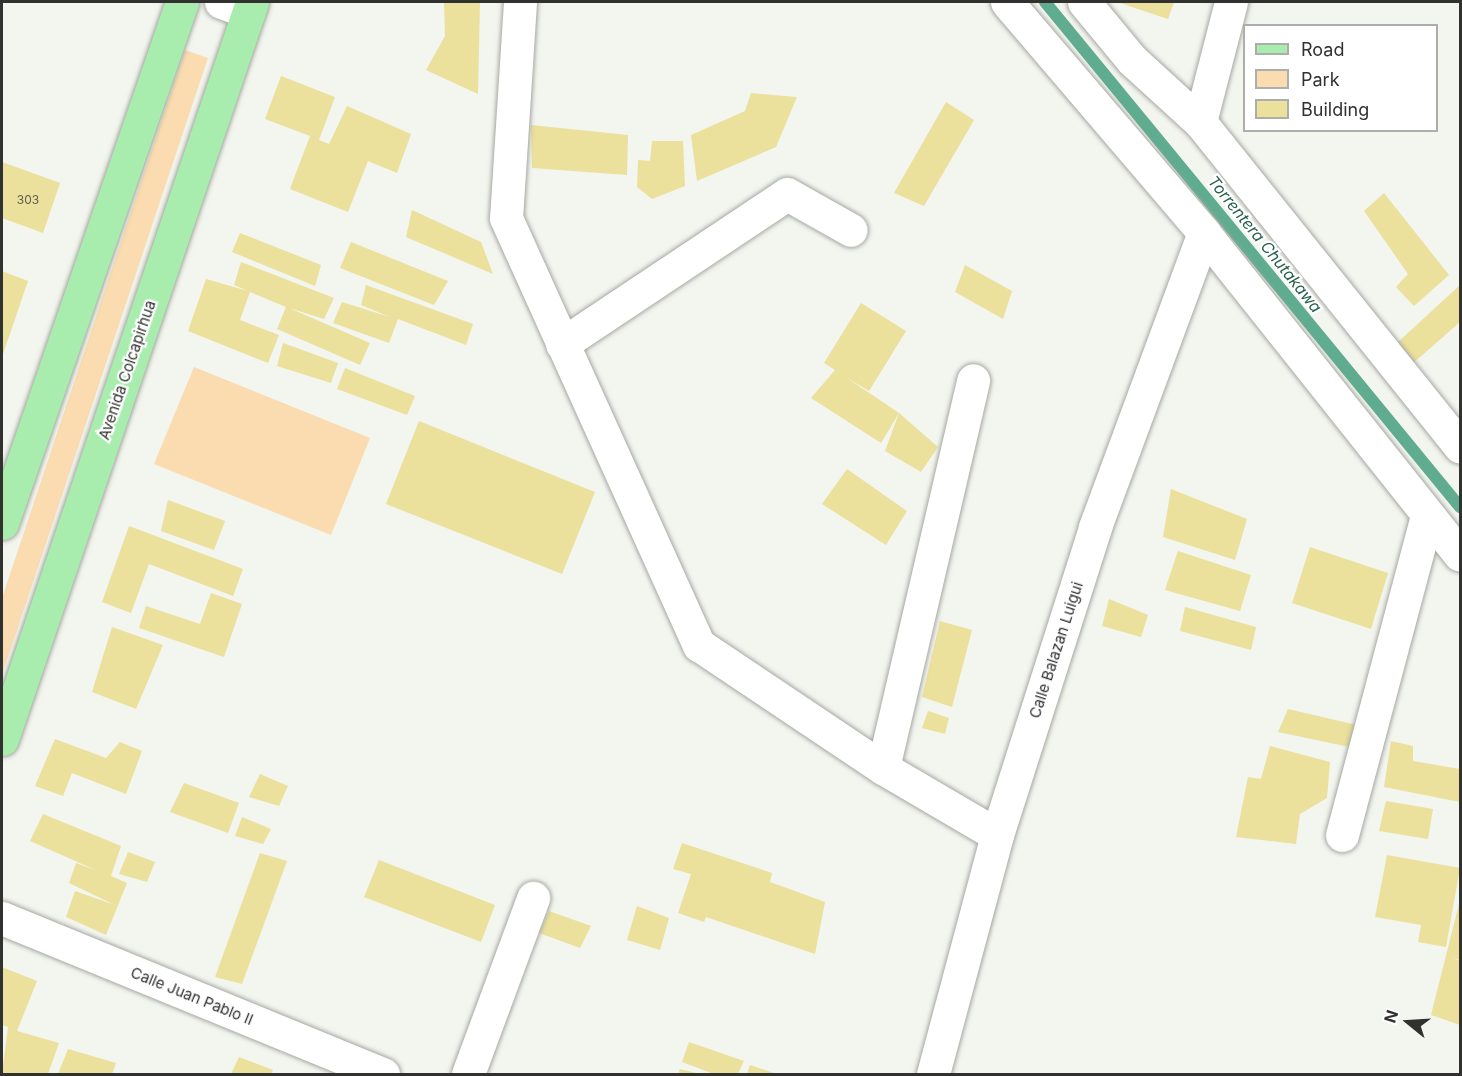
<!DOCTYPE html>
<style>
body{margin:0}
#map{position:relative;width:1462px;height:1076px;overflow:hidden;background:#f3f5ef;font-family:Inter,sans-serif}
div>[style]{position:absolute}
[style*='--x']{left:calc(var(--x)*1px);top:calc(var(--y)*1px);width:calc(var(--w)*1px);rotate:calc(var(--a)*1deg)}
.green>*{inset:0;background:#fadcb0}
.stream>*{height:12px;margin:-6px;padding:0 6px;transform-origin:6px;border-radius:6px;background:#60ac90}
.building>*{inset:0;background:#ebe09c}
.roads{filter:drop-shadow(0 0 2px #a6a8a2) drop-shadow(0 0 2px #a6a8a2)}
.minor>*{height:33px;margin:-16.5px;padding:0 16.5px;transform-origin:16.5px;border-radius:16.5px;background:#fff}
.major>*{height:33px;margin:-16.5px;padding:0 16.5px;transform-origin:16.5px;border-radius:16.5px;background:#a8edad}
span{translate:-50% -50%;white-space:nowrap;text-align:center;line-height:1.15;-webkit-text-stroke:4.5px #fff;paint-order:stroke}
.number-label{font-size:12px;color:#605e4b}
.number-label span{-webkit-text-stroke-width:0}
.street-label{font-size:15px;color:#313230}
.water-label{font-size:16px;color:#25604c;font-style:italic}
.frame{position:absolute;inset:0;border:3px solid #313230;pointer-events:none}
.legend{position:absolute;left:1243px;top:24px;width:195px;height:108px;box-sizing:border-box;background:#fff;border:2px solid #adadac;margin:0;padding:8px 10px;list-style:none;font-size:18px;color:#313230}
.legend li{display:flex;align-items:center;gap:12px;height:30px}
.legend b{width:30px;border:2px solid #adadac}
.north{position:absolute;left:1378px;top:992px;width:60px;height:60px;-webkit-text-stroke:4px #fff;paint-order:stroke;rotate:288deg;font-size:16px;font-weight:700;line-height:24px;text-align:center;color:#313230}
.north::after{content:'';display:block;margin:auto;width:21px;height:27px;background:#313230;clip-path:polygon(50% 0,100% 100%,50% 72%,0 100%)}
</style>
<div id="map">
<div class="green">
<div style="clip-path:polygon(185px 50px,208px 58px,2px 675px,2px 598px)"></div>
<div style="clip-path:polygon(194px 367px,370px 438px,331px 535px,154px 464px)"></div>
</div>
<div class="stream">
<div style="--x:1045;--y:2;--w:654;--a:50.59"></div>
</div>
<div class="building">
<div style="clip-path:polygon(444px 2px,480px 2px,478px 94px,426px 70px,445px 36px)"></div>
<div style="clip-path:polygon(1117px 2px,1174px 2px,1168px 19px)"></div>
<div style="clip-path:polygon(281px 76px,335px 97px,319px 140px,329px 144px,347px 106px,411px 134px,397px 173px,368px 161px,348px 212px,290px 189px,310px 136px,265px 119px)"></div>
<div style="clip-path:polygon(751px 93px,797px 97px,776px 147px,697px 181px,691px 135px,745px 111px)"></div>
<div style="clip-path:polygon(946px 102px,974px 120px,924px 206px,894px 193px)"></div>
<div style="clip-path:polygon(531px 125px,628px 135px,627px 175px,532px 168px)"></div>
<div style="clip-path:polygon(652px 141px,683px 141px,685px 186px,652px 199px,637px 187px,638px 160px,650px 161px)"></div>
<div style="clip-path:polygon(2px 162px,60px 183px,43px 233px,2px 218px)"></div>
<div style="clip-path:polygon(1384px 193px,1449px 275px,1414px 306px,1396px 287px,1408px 274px,1364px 211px)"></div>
<div style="clip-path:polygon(412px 210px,481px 242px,493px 274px,406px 237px)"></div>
<div style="clip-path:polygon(240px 233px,321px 265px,315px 286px,232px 252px)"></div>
<div style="clip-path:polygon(351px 242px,448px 281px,434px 305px,340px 268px)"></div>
<div style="clip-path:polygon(241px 262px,334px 298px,324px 319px,289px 308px,370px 343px,360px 365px,277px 329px,286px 307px,250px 292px,240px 320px,279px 335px,268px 363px,188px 331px,206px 279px,248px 291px,234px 285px)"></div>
<div style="clip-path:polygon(965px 265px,1012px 291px,1003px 319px,955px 292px)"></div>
<div style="clip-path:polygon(2px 271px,28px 281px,2px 357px)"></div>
<div style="clip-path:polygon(366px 285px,473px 324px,466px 345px,398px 319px,389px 343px,333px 323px,342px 302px,390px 317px,361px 305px)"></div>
<div style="clip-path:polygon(1460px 285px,1460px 322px,1411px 365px,1397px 343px)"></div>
<div style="clip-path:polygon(861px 303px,906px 331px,869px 391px,844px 376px,899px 413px,938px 447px,921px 472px,885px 451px,899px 413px,881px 443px,811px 398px,835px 370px,824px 363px)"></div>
<div style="clip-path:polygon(283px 343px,338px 363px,331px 383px,277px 366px)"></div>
<div style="clip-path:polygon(345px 368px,415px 396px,407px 415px,337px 389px)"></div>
<div style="clip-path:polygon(419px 421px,595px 492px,562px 574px,386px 504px)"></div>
<div style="clip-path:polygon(847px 469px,907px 511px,886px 545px,822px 504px)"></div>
<div style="clip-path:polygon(1171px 489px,1247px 519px,1235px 560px,1163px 537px)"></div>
<div style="clip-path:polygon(168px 500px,225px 521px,214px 550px,161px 531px)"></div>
<div style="clip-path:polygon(129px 526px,243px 569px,233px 596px,149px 564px,131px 613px,102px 602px)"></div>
<div style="clip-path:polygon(1310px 547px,1388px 573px,1371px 629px,1292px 603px)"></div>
<div style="clip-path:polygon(1178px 551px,1251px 575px,1240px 611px,1165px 590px)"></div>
<div style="clip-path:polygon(211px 593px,242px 604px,224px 657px,139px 628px,146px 606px,200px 624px)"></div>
<div style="clip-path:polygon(1109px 599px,1148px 615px,1141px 637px,1102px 626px)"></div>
<div style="clip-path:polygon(1185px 607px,1256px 627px,1251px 650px,1180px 631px)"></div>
<div style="clip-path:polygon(940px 621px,972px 630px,952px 707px,922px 697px)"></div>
<div style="clip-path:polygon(112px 627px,163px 645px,136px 709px,92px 692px)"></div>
<div style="clip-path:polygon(1288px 709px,1361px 726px,1359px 749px,1278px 732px)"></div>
<div style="clip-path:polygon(928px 711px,949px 718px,945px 734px,922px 728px)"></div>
<div style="clip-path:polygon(55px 739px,106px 758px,120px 742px,142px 751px,126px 794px,72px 773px,63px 796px,35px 786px)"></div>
<div style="clip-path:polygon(1391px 741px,1413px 746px,1413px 761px,1460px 769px,1460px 802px,1384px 787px)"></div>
<div style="clip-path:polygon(1270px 746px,1330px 762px,1327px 798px,1300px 814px,1296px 844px,1236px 837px,1248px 777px,1261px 779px)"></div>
<div style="clip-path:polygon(260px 774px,288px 786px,279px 806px,249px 797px)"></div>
<div style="clip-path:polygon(184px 783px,239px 803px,228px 833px,170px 812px)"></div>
<div style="clip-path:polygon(1386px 801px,1433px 809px,1428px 839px,1379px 831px)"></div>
<div style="clip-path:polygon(43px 814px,121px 846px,111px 876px,127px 883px,106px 935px,66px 917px,75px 891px,115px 905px,69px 883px,76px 863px,98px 871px,30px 841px)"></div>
<div style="clip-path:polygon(242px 817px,271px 829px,263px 844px,235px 836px)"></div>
<div style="clip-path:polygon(682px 843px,772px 873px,770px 882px,825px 902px,815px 954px,706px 917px,704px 922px,678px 913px,691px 874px,673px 869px)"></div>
<div style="clip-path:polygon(128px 852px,155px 862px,147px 882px,119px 874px)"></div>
<div style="clip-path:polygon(260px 853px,287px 861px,242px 984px,215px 977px)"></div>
<div style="clip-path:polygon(1387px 855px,1460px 868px,1446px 947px,1418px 942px,1421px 925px,1375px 917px)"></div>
<div style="clip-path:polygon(379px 860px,495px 905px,481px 942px,364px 897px)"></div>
<div style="clip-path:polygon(1460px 900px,1460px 960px,1453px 958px,1460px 961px,1460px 1025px,1431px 1015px)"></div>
<div style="clip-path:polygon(637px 906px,669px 918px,660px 950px,627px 940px)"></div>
<div style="clip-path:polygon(549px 911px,591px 926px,580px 948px,539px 933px)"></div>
<div style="clip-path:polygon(2px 967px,37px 981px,17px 1031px,59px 1043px,48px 1074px,2px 1074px,8px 1027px,2px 1025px)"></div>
<div style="clip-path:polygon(689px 1042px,744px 1061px,738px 1074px,714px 1074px,682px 1062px)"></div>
<div style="clip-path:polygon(68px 1049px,116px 1063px,112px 1074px,58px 1074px)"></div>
<div style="clip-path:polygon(239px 1057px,273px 1070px,271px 1074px,231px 1074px)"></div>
<div style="clip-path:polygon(750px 1065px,777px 1074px,747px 1074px)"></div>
<div style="clip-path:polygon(680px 1069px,700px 1074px,678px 1074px)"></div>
</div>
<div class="roads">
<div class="minor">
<div style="--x:221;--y:2;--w:29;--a:20"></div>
<div style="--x:520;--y:2;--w:216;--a:93.7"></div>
<div style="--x:506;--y:218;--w:469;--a:65.7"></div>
<div style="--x:699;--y:645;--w:221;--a:33.8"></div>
<div style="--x:883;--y:768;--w:132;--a:30.4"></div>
<div style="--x:1007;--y:2;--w:304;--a:49.5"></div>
<div style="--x:1204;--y:233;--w:411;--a:51.5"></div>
<div style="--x:1084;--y:2;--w:75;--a:50.4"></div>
<div style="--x:1132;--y:60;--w:92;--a:42.4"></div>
<div style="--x:1200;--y:122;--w:416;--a:51.3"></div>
<div style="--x:1200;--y:122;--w:124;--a:-75.5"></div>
<div style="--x:562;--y:344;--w:270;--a:-33.7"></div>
<div style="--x:787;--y:194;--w:73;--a:29.4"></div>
<div style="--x:883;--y:768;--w:398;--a:-76.9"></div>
<div style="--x:1342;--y:835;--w:331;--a:-75.1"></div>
<div style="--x:2;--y:918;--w:412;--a:22.3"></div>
<div style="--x:468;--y:1074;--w:188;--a:-69.7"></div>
<div style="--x:933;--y:1074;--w:247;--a:-75"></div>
<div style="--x:997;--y:835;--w:323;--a:-72.3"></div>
<div style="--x:1095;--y:527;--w:314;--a:-69.7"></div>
</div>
<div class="major">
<div style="--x:2;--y:523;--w:551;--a:-70.94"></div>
<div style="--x:2;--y:739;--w:778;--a:-71.26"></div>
</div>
</div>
<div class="number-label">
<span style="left:28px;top:200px">303</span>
</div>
<div class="street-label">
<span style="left:127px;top:370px;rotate:-71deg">Avenida Colcapirhua</span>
<span style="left:1056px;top:650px;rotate:-72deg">Calle Balazan Luigui</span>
<span style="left:192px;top:996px;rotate:22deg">Calle Juan Pablo II</span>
</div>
<div class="water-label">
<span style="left:1265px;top:244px;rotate:51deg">Torrentera Chutakawa</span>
</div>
<div class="frame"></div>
<ul class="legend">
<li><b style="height:8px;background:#a8edad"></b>Road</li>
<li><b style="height:16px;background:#fadcb0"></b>Park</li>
<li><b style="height:16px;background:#ebe09c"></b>Building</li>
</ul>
<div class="north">N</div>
</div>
